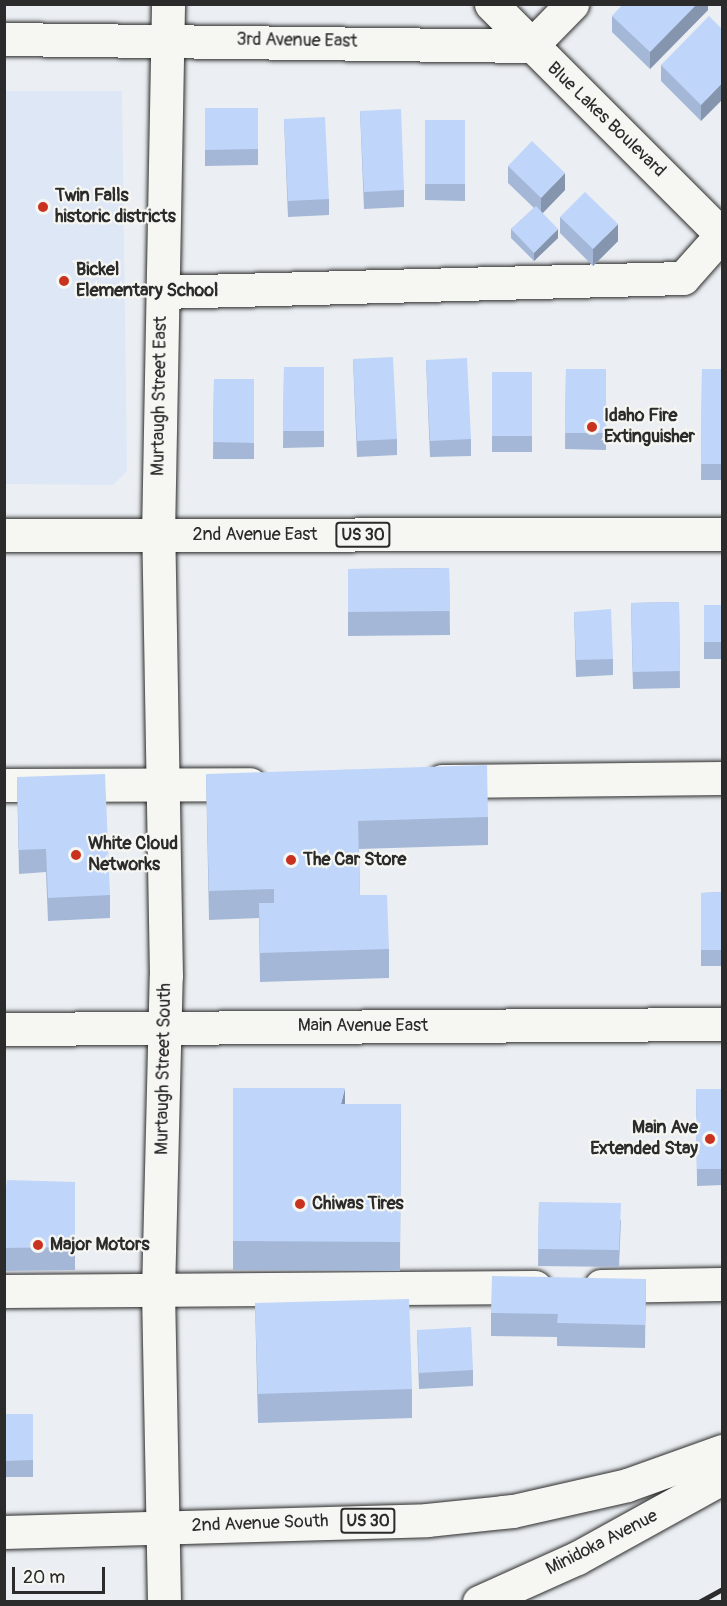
<!DOCTYPE html>
<style>
body{margin:0}
#map{position:relative;width:727px;height:1606px;overflow:hidden;background:#ebeff3;font-family:Pangolin,sans-serif}
div>[style]{position:absolute}
[style*='--x']{left:calc(var(--x)*1px);top:calc(var(--y)*1px);width:calc(var(--w)*1px);rotate:calc(var(--a)*1deg)}
.built>*{inset:0;background:#dee7f5}
.roads{filter:drop-shadow(0 0 2px #2b2b2b) drop-shadow(0 0 2px #2b2b2b)}
.minor>*{height:33px;margin:-16.5px;padding:0 16.5px;transform-origin:16.5px;border-radius:16.5px;background:#f6f6f2}
.major>*{height:33px;margin:-16.5px;padding:0 16.5px;transform-origin:16.5px;border-radius:16.5px;background:#f6f6f2}
.rail>*{height:4.5px;margin:-2.25px;padding:0 2.25px;transform-origin:2.25px;border-radius:2.25px;background:#2b2b2b}
.wall>*{inset:0;background:#a4b7d6}
.shaded-wall>*{inset:0;background:#8695ae}
.building>*{inset:0;background:#bfd5f9}
.dots>*{width:16px;height:16px;translate:-50% -50%;box-sizing:border-box;border:3px solid #f6f6f2;border-radius:50%}
span{translate:-50% -50%;white-space:nowrap;text-align:center;line-height:1.15;-webkit-text-stroke:4.5px #f6f6f2;paint-order:stroke}
.shield-label span{padding:2px 4px;background:#f6f6f2;border:2px solid;border-radius:4px;-webkit-text-stroke-width:0}
.shield-label{font-size:16px;color:#2b2b2b;font-weight:700}
.street-label{font-size:18px;color:#2b2b2b}
.poi-label{font-size:18px;color:#2b2b2b;font-weight:700}
.left{translate:0 -50%;text-align:left}
.right{translate:-100% -50%;text-align:right}
.frame{position:absolute;inset:0;border:6px solid #2b2b2b;pointer-events:none}
.scale{position:absolute;left:12px;top:1567px;width:93px;height:27px;box-sizing:border-box;border:3px solid #2b2b2b;border-top:0;padding-left:8px;font-size:18px;line-height:21px;white-space:nowrap;color:#2b2b2b;-webkit-text-stroke:4px #f6f6f2;paint-order:stroke}
</style>
<div id="map">
<div class="built">
<div style="clip-path:polygon(5px 91px,122px 91px,127px 471px,113px 485px,5px 484px)"></div>
</div>
<div class="roads">
<div class="minor">
<div style="--x:4;--y:39;--w:527;--a:0.76"></div>
<div style="--x:531;--y:46;--w:59;--a:-45.7"></div>
<div style="--x:162;--y:292;--w:521;--a:-1.54"></div>
<div style="--x:683;--y:278;--w:59;--a:-48.4"></div>
<div style="--x:442;--y:781;--w:280;--a:-0.6"></div>
<div style="--x:4;--y:785;--w:246;--a:-0.2"></div>
<div style="--x:4;--y:1029;--w:718;--a:-0.4"></div>
<div style="--x:601;--y:1286;--w:121;--a:-0.9"></div>
<div style="--x:4;--y:1291;--w:531;--a:-0.43"></div>
<div style="--x:164;--y:1602;--w:309;--a:-91.1"></div>
<div style="--x:158;--y:1293;--w:317;--a:-88.6"></div>
<div style="--x:166;--y:976;--w:440;--a:-91"></div>
<div style="--x:158;--y:536;--w:532;--a:-88.92"></div>
<div style="--x:479;--y:1602;--w:107;--a:-24.2"></div>
<div style="--x:577;--y:1558;--w:166;--a:-28.9"></div>
</div>
<div class="major">
<div style="--x:491;--y:4;--w:327;--a:45"></div>
<div style="--x:4;--y:535;--w:718;--a:-0.08"></div>
<div style="--x:4;--y:1532;--w:423;--a:-1.6"></div>
<div style="--x:427;--y:1520;--w:86;--a:-6"></div>
<div style="--x:513;--y:1511;--w:117;--a:-12.8"></div>
<div style="--x:627;--y:1485;--w:101;--a:-19.7"></div>
</div>
</div>
<div class="rail">
<div style="--x:699;--y:1602;--w:26;--a:-29"></div>
</div>
<div class="wall">
<div style="clip-path:polygon(708px 4px,708px 10px,650px 69px,612px 32px,612px 16px)"></div>
<div style="clip-path:polygon(723px 30px,701px 121px,661px 81px,661px 65px)"></div>
<div style="clip-path:polygon(205px 108px,258px 108px,258px 165px,205px 166px)"></div>
<div style="clip-path:polygon(360px 111px,404px 190px,404px 207px,364px 209px)"></div>
<div style="clip-path:polygon(284px 119px,329px 199px,329px 215px,288px 217px)"></div>
<div style="clip-path:polygon(425px 120px,465px 120px,465px 201px,425px 200px)"></div>
<div style="clip-path:polygon(508px 166px,565px 190px,542px 213px,558px 238px,534px 261px,511px 238px,511px 229px,534px 208px,508px 183px)"></div>
<div style="clip-path:polygon(560px 217px,618px 241px,593px 266px,560px 233px)"></div>
<div style="clip-path:polygon(353px 359px,397px 439px,397px 455px,357px 457px)"></div>
<div style="clip-path:polygon(426px 360px,471px 439px,471px 456px,430px 457px)"></div>
<div style="clip-path:polygon(284px 367px,324px 367px,324px 447px,283px 448px)"></div>
<div style="clip-path:polygon(566px 369px,606px 369px,606px 450px,565px 449px)"></div>
<div style="clip-path:polygon(702px 369px,723px 369px,723px 480px,701px 480px)"></div>
<div style="clip-path:polygon(492px 372px,532px 372px,532px 452px,492px 452px)"></div>
<div style="clip-path:polygon(214px 379px,254px 379px,254px 459px,213px 459px)"></div>
<div style="clip-path:polygon(449px 568px,450px 635px,348px 636px,348px 569px)"></div>
<div style="clip-path:polygon(679px 602px,680px 688px,633px 689px,631px 603px)"></div>
<div style="clip-path:polygon(704px 605px,723px 605px,723px 659px,704px 659px)"></div>
<div style="clip-path:polygon(574px 612px,613px 659px,613px 675px,576px 677px)"></div>
<div style="clip-path:polygon(206px 774px,488px 817px,488px 845px,359px 849px,360px 895px,389px 949px,389px 978px,260px 982px,259px 918px,209px 920px)"></div>
<div style="clip-path:polygon(17px 777px,110px 895px,110px 918px,48px 921px,46px 872px,19px 874px)"></div>
<div style="clip-path:polygon(723px 892px,723px 966px,701px 966px,701px 893px)"></div>
<div style="clip-path:polygon(233px 1088px,345px 1104px,401px 1104px,400px 1271px,233px 1270px)"></div>
<div style="clip-path:polygon(696px 1089px,723px 1089px,723px 1185px,697px 1186px)"></div>
<div style="clip-path:polygon(75px 1182px,75px 1270px,4px 1271px,4px 1204px)"></div>
<div style="clip-path:polygon(539px 1202px,621px 1220px,619px 1267px,538px 1266px)"></div>
<div style="clip-path:polygon(646px 1279px,645px 1348px,557px 1346px,557px 1337px,491px 1336px,491px 1313px)"></div>
<div style="clip-path:polygon(255px 1303px,412px 1389px,412px 1418px,258px 1423px)"></div>
<div style="clip-path:polygon(417px 1330px,473px 1370px,473px 1386px,419px 1389px)"></div>
<div style="clip-path:polygon(4px 1414px,33px 1414px,33px 1477px,4px 1477px)"></div>
</div>
<div class="shaded-wall">
<div style="clip-path:polygon(697px 4px,708px 4px,708px 10px,650px 69px,650px 52px)"></div>
<div style="clip-path:polygon(723px 82px,723px 99px,701px 121px,701px 105px)"></div>
<div style="clip-path:polygon(565px 173px,565px 190px,541px 215px,541px 198px)"></div>
<div style="clip-path:polygon(618px 224px,618px 241px,593px 266px,593px 249px)"></div>
<div style="clip-path:polygon(558px 229px,558px 238px,534px 261px,534px 253px)"></div>
<div style="clip-path:polygon(345px 1088px,345px 1117px,341px 1104px)"></div>
</div>
<div class="building">
<div style="clip-path:polygon(623px 4px,697px 4px,650px 52px,612px 16px)"></div>
<div style="clip-path:polygon(709px 16px,723px 30px,723px 82px,701px 105px,661px 65px)"></div>
<div style="clip-path:polygon(205px 108px,258px 108px,258px 149px,205px 150px)"></div>
<div style="clip-path:polygon(401px 109px,404px 190px,364px 192px,360px 111px)"></div>
<div style="clip-path:polygon(325px 117px,329px 199px,288px 201px,284px 119px)"></div>
<div style="clip-path:polygon(425px 120px,465px 120px,465px 184px,425px 184px)"></div>
<div style="clip-path:polygon(532px 141px,565px 173px,541px 198px,508px 166px)"></div>
<div style="clip-path:polygon(585px 192px,618px 224px,593px 249px,560px 217px)"></div>
<div style="clip-path:polygon(536px 206px,558px 229px,534px 253px,511px 229px)"></div>
<div style="clip-path:polygon(393px 357px,397px 439px,357px 441px,353px 359px)"></div>
<div style="clip-path:polygon(467px 358px,471px 439px,430px 441px,426px 360px)"></div>
<div style="clip-path:polygon(284px 367px,324px 367px,324px 431px,283px 431px)"></div>
<div style="clip-path:polygon(566px 369px,606px 369px,606px 433px,565px 433px)"></div>
<div style="clip-path:polygon(702px 369px,723px 369px,723px 464px,701px 464px)"></div>
<div style="clip-path:polygon(492px 372px,532px 372px,532px 436px,492px 436px)"></div>
<div style="clip-path:polygon(214px 379px,254px 379px,254px 443px,213px 442px)"></div>
<div style="clip-path:polygon(449px 568px,450px 611px,348px 612px,348px 569px)"></div>
<div style="clip-path:polygon(679px 602px,680px 671px,633px 672px,631px 603px)"></div>
<div style="clip-path:polygon(704px 605px,723px 605px,723px 642px,704px 642px)"></div>
<div style="clip-path:polygon(611px 609px,613px 659px,576px 660px,574px 612px)"></div>
<div style="clip-path:polygon(487px 765px,488px 817px,358px 821px,360px 895px,387px 895px,389px 949px,260px 953px,259px 903px,274px 903px,274px 889px,209px 891px,206px 774px)"></div>
<div style="clip-path:polygon(105px 774px,110px 895px,48px 898px,46px 849px,19px 850px,17px 777px)"></div>
<div style="clip-path:polygon(723px 892px,723px 950px,701px 950px,701px 893px)"></div>
<div style="clip-path:polygon(233px 1088px,345px 1088px,341px 1104px,401px 1104px,400px 1242px,233px 1241px)"></div>
<div style="clip-path:polygon(696px 1089px,723px 1089px,723px 1169px,697px 1169px)"></div>
<div style="clip-path:polygon(7px 1180px,75px 1182px,75px 1247px,4px 1248px,4px 1204px)"></div>
<div style="clip-path:polygon(539px 1202px,621px 1203px,619px 1250px,538px 1249px)"></div>
<div style="clip-path:polygon(492px 1276px,646px 1279px,645px 1325px,557px 1323px,558px 1314px,491px 1313px)"></div>
<div style="clip-path:polygon(409px 1299px,412px 1389px,258px 1394px,255px 1303px)"></div>
<div style="clip-path:polygon(471px 1327px,473px 1370px,419px 1373px,417px 1330px)"></div>
<div style="clip-path:polygon(4px 1414px,33px 1414px,33px 1460px,4px 1461px)"></div>
</div>
<div class="dots">
<div style="left:43px;top:207px;background:#c8321e"></div>
<div style="left:64px;top:281px;background:#c8321e"></div>
<div style="left:592px;top:427px;background:#c8321e"></div>
<div style="left:76px;top:855px;background:#c8321e"></div>
<div style="left:291px;top:860px;background:#c8321e"></div>
<div style="left:710px;top:1139px;background:#c8321e"></div>
<div style="left:300px;top:1204px;background:#c8321e"></div>
<div style="left:38px;top:1245px;background:#c8321e"></div>
</div>
<div class="shield-label">
<span style="left:363px;top:535px">US 30</span>
<span style="left:368px;top:1521px">US 30</span>
</div>
<div class="street-label">
<span style="left:297px;top:41px;rotate:1deg">3rd Avenue East</span>
<span style="left:606px;top:120px;rotate:44deg">Blue Lakes Boulevard</span>
<span style="left:160px;top:396px;rotate:-89deg">Murtaugh Street East</span>
<span style="left:255px;top:535px">2nd Avenue East</span>
<span style="left:363px;top:1026px">Main Avenue East</span>
<span style="left:164px;top:1069px;rotate:-89deg">Murtaugh Street South</span>
<span style="left:260px;top:1524px;rotate:-2deg">2nd Avenue South</span>
<span style="left:602px;top:1543px;rotate:-27deg">Minidoka Avenue</span>
</div>
<div class="poi-label">
<span class="left" style="left:55px;top:207px">Twin Falls<br>historic districts</span>
<span class="left" style="left:76px;top:281px">Bickel<br>Elementary School</span>
<span class="left" style="left:604px;top:427px">Idaho Fire<br>Extinguisher</span>
<span class="left" style="left:88px;top:855px">White Cloud<br>Networks</span>
<span class="left" style="left:303px;top:860px">The Car Store</span>
<span class="right" style="left:698px;top:1139px">Main Ave<br>Extended Stay</span>
<span class="left" style="left:312px;top:1204px">Chiwas Tires</span>
<span class="left" style="left:50px;top:1245px">Major Motors</span>
</div>
<div class="frame"></div>
<div class="scale">20 m</div>
</div>
